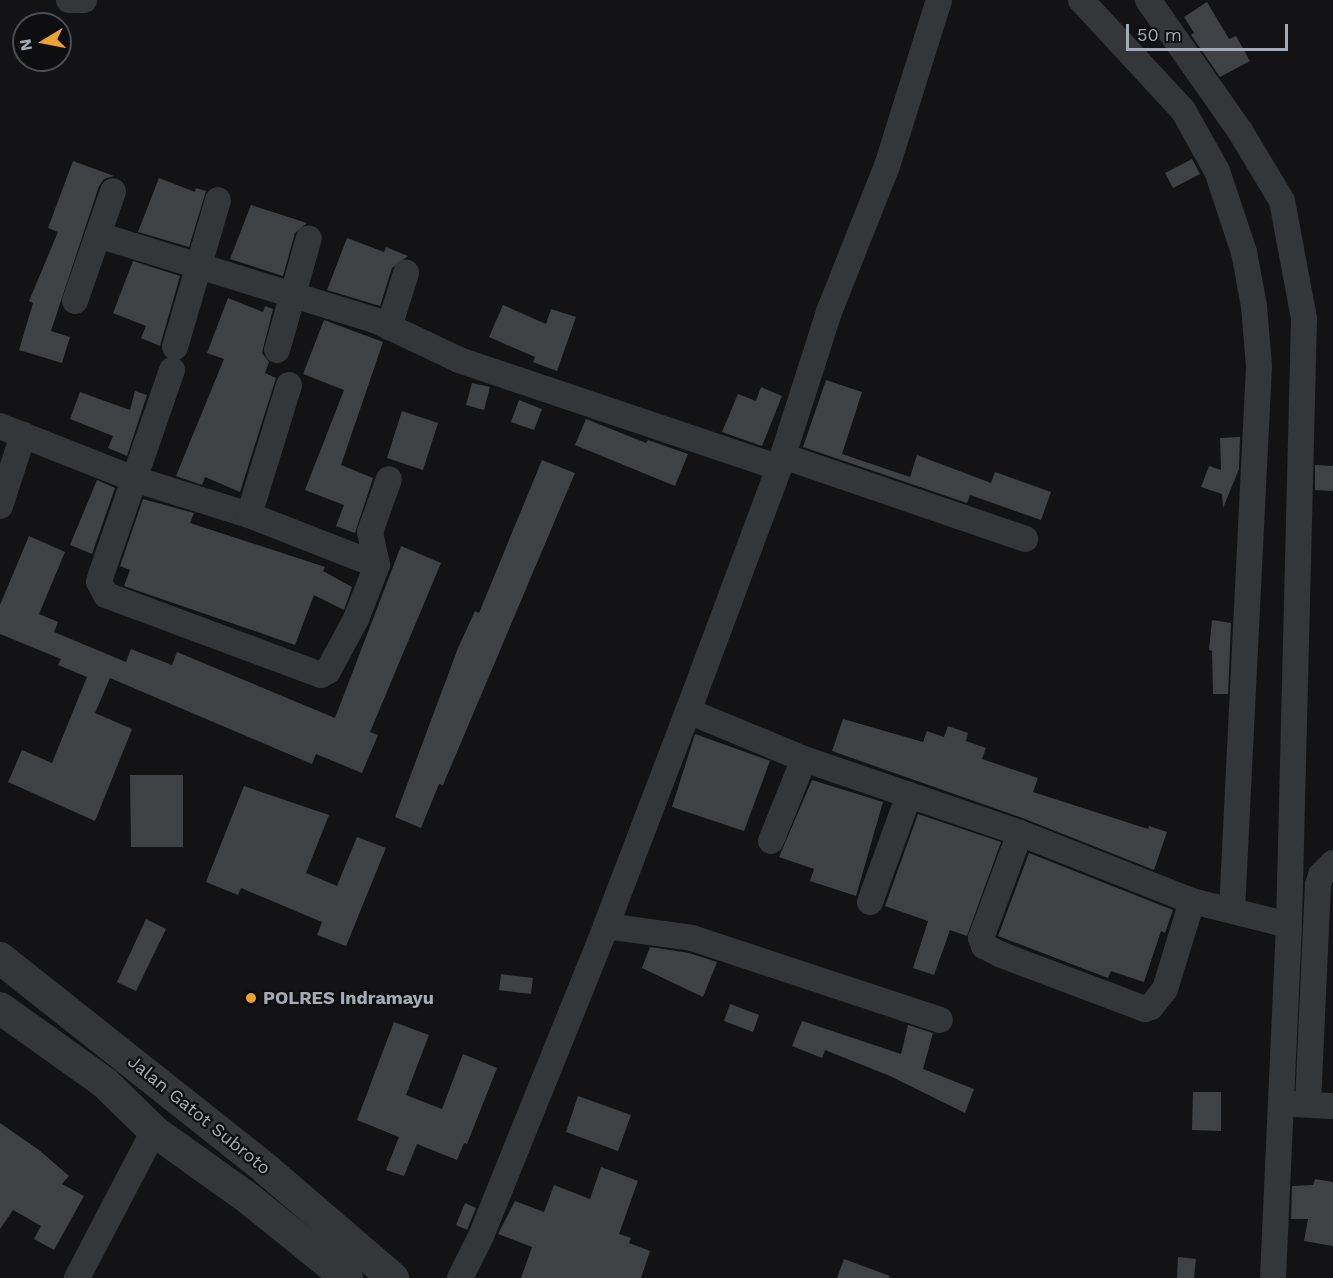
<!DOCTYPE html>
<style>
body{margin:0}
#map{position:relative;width:1333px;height:1278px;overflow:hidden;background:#131315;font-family:"Work Sans",sans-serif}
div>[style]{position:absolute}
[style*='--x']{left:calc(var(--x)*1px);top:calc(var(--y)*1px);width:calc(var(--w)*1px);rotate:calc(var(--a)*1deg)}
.building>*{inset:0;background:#3f4145}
.minor>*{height:26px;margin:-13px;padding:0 13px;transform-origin:13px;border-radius:13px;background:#34363a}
.tertiary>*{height:32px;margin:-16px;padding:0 16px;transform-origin:16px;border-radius:16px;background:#34363a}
.dots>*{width:16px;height:16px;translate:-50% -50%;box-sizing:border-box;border:3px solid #0e0e10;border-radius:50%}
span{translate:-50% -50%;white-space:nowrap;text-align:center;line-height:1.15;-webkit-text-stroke:4.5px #0e0e10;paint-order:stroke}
.poi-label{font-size:18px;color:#a5abb5;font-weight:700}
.left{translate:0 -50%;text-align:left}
.street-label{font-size:18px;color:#a5abb5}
.north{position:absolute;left:12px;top:12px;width:60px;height:60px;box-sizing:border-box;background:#0e0e10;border:2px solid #4a4d52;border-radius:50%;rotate:260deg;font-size:16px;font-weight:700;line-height:24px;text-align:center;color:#a5abb5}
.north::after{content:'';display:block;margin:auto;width:21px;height:27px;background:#eda333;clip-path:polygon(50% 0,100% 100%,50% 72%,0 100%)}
.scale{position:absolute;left:1126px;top:24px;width:162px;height:27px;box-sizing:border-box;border:3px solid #a5abb5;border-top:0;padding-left:8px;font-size:18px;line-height:21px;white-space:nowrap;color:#a5abb5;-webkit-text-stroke:4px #0e0e10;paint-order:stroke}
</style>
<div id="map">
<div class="building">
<div style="clip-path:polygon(1207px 2px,1229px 39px,1236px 36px,1250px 61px,1220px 77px,1191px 35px,1194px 33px,1184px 17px)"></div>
<div style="clip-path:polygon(1192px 159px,1200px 174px,1173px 188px,1165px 173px)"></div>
<div style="clip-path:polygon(73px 161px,114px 176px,104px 179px,99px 186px,51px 331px,70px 337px,62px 363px,19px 350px,33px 303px,29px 301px,58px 232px,48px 228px)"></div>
<div style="clip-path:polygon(159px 178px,195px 192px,196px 188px,206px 191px,189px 247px,138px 232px)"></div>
<div style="clip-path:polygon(251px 205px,307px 223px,295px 233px,283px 276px,230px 259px)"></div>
<div style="clip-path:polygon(347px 238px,384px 252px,386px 247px,408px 256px,392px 268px,380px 306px,327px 290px)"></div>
<div style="clip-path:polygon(133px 261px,180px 276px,160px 346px,141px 338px,146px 326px,113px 313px)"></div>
<div style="clip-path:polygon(228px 298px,263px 312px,265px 306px,273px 309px,262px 353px,269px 362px,265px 373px,276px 378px,240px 492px,205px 477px,202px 485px,176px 476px,224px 359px,207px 353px)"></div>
<div style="clip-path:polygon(503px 305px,546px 324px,551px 309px,576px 317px,557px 371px,533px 362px,535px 357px,489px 337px)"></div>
<div style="clip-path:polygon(324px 320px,383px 342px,341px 465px,373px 478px,355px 533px,336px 526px,344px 505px,305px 490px,344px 390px,303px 374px)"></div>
<div style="clip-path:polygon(826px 380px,862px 392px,842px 454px,910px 477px,917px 455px,991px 483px,995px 472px,1051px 492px,1041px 520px,970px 495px,967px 503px,803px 447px)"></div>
<div style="clip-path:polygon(472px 383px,490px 387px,484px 410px,466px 405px)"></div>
<div style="clip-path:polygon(761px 387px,782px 396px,762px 446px,722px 432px,738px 394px,756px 401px)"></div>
<div style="clip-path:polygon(135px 391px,147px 395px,127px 456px,108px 448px,113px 436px,70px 419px,80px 392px,130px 410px)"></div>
<div style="clip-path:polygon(519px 400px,542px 409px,534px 430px,511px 422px)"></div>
<div style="clip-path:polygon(402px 411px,438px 423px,423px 470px,387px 458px)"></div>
<div style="clip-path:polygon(586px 419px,646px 443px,648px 440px,688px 454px,675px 486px,575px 445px)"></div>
<div style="clip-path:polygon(1240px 437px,1239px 469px,1223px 508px,1222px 494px,1201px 487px,1209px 466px,1221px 470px,1220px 438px)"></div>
<div style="clip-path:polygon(542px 460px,575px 473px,443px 785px,439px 784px,421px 828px,395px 817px,458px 648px,475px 611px,479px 613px)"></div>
<div style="clip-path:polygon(1315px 465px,1333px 466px,1333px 491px,1315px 490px)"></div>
<div style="clip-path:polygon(97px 480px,115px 488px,92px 554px,70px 545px)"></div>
<div style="clip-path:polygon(143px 499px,194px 513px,190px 523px,325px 567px,323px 571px,352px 587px,344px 610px,314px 595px,295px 645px,124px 586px,130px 570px,120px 566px)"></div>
<div style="clip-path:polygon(29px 536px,65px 552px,39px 614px,58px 622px,54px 632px,126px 662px,131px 649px,172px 665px,177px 652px,335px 718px,401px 546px,441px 563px,370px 732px,378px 735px,362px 773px,316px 754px,312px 764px,110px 678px,95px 713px,132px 729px,95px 821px,8px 782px,22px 750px,52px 763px,87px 677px,58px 665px,61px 659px,0 634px,0 605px)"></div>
<div style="clip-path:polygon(1212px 620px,1231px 623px,1228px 694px,1213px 694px,1212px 651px,1209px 650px)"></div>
<div style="clip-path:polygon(843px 719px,923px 742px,927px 731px,944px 737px,948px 726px,968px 733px,966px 741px,986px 748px,982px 759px,1038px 778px,1033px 792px,1148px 829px,1149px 826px,1167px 832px,1154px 870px,1025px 819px,832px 751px)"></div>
<div style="clip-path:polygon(695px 734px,770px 761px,744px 831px,672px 807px)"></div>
<div style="clip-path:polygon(130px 775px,183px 775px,183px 847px,131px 847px)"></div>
<div style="clip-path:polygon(812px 780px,883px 802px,856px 896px,810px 881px,814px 869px,779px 857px)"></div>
<div style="clip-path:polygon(244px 786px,329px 815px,306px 873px,337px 886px,357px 837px,386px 848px,346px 946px,317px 935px,322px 922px,241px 888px,238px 895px,206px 882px)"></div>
<div style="clip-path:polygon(918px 814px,1001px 842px,967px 936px,950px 930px,934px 975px,913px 968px,928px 921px,885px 906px)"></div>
<div style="clip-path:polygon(1029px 853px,1173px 910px,1165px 933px,1161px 931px,1144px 982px,1111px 971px,1108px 978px,998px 936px)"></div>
<div style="clip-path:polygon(146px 919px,166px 929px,136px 991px,117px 982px)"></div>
<div style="clip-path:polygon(650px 947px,689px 953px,717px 962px,703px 997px,642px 968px)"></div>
<div style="clip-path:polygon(501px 974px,533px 978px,531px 994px,499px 990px)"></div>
<div style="clip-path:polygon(730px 1004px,759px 1015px,753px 1032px,724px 1021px)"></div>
<div style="clip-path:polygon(802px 1021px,901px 1054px,908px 1025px,933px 1033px,923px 1069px,974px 1089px,965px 1113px,890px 1076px,825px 1050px,822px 1058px,792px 1046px)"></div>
<div style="clip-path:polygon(394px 1022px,429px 1035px,406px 1095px,442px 1109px,463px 1054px,497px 1068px,467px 1144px,464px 1143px,457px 1160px,417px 1144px,404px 1176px,386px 1170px,399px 1137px,357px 1120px)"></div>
<div style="clip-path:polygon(1193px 1092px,1221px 1092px,1221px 1131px,1192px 1130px)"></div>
<div style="clip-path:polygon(578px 1096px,631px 1115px,618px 1151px,566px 1132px)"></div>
<div style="clip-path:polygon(0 1123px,39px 1150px,69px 1176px,62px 1184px,84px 1196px,54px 1250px,34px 1239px,41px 1226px,13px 1210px,0 1229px)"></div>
<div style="clip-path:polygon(601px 1167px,638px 1181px,619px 1234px,631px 1238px,629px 1243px,650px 1251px,641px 1278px,521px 1278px,532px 1247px,498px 1234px,515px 1201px,544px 1212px,554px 1185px,590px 1199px)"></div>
<div style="clip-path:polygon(1315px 1179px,1333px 1182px,1333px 1246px,1304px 1241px,1308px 1219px,1291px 1219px,1292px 1186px,1313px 1185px)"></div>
<div style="clip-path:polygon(465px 1203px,476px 1208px,467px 1230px,456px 1225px)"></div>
<div style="clip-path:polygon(1178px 1257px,1196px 1259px,1194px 1278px,1177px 1278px)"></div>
<div style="clip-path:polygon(844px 1259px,890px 1276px,889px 1278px,837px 1278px)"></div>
</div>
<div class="minor">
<div style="--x:69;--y:0;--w:15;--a:0"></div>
<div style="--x:939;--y:0;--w:174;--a:107.4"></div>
<div style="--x:887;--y:166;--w:157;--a:111.7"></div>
<div style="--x:829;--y:312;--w:164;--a:107.8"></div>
<div style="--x:779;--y:468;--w:259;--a:110.5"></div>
<div style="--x:688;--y:711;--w:126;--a:22.5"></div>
<div style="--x:804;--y:759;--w:228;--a:18.9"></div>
<div style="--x:1020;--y:833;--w:185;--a:21.6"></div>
<div style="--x:1192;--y:901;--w:100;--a:13.9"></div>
<div style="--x:1081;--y:0;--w:150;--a:47.2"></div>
<div style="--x:1183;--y:110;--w:70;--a:60.9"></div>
<div style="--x:1217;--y:171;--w:85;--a:71.6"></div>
<div style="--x:1244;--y:252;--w:55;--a:79.5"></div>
<div style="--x:1254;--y:306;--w:60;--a:85.2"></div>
<div style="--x:1259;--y:366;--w:545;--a:92.84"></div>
<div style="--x:1148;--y:0;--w:160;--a:54.9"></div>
<div style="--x:1240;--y:131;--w:82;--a:59"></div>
<div style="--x:1282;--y:201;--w:120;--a:79.4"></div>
<div style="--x:1304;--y:319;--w:606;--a:91.42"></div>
<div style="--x:1289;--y:925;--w:353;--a:92.6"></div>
<div style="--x:98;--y:235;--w:292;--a:17.1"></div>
<div style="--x:377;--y:321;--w:91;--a:25.4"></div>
<div style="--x:459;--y:360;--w:338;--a:18.6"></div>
<div style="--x:75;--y:301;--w:116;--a:-70.9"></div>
<div style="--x:389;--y:327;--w:57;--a:-72.5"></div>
<div style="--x:175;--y:347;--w:153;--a:-73.7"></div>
<div style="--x:277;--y:350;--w:116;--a:-74.1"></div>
<div style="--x:172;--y:370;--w:217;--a:109.1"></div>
<div style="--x:101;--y:575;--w:7;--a:106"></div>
<div style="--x:99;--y:582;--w:15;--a:62"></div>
<div style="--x:106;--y:595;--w:229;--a:20.4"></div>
<div style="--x:321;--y:675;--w:8;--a:-30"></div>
<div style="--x:328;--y:671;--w:59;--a:-61.7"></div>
<div style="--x:356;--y:619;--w:58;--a:-68.7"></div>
<div style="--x:0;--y:426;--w:144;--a:21.6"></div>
<div style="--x:134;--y:479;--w:121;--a:17.4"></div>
<div style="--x:249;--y:515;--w:137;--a:21.3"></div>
<div style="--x:377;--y:565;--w:34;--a:-102"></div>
<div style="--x:370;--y:532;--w:56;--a:-70.3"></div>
<div style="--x:783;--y:456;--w:256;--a:18.9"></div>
<div style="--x:0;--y:506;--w:75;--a:-72.1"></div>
<div style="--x:249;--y:515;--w:136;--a:-72.9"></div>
<div style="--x:1020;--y:833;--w:112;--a:110.4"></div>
<div style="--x:981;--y:938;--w:9;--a:69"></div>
<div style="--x:984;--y:946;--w:20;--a:27"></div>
<div style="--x:1002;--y:955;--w:153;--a:20.7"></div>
<div style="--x:1145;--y:1009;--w:6;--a:-18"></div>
<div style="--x:1151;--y:1007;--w:23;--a:-52"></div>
<div style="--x:1165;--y:989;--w:92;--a:-72.9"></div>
<div style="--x:771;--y:841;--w:88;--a:-68.1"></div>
<div style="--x:870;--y:902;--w:114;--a:-70"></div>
<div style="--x:606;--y:926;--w:87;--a:7.9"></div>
<div style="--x:692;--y:938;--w:261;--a:18.3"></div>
<div style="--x:1291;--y:1104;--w:42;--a:2.7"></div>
<div style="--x:1308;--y:1104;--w:219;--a:-87.4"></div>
<div style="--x:1318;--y:885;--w:10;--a:-73"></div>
<div style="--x:1321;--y:875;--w:17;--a:-45"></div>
<div style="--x:77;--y:1278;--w:166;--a:-62.4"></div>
<div style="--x:460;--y:1278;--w:47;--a:-63.4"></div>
<div style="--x:481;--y:1236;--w:334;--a:-68"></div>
<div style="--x:606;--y:926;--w:230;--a:-69.1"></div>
</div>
<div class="tertiary">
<div style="--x:0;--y:958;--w:341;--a:38.4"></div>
<div style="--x:267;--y:1170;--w:166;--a:40.6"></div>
<div style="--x:0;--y:1008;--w:129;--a:35.5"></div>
<div style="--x:105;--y:1083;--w:69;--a:44.4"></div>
<div style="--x:154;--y:1131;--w:117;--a:35.6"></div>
<div style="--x:249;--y:1199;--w:126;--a:38.9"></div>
</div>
<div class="dots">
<div style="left:251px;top:998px;background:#eda333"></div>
</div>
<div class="poi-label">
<span class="left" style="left:263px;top:998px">POLRES Indramayu</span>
</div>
<div class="street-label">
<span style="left:199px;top:1115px;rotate:39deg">Jalan Gatot Subroto</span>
</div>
<div class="north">N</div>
<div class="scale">50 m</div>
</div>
